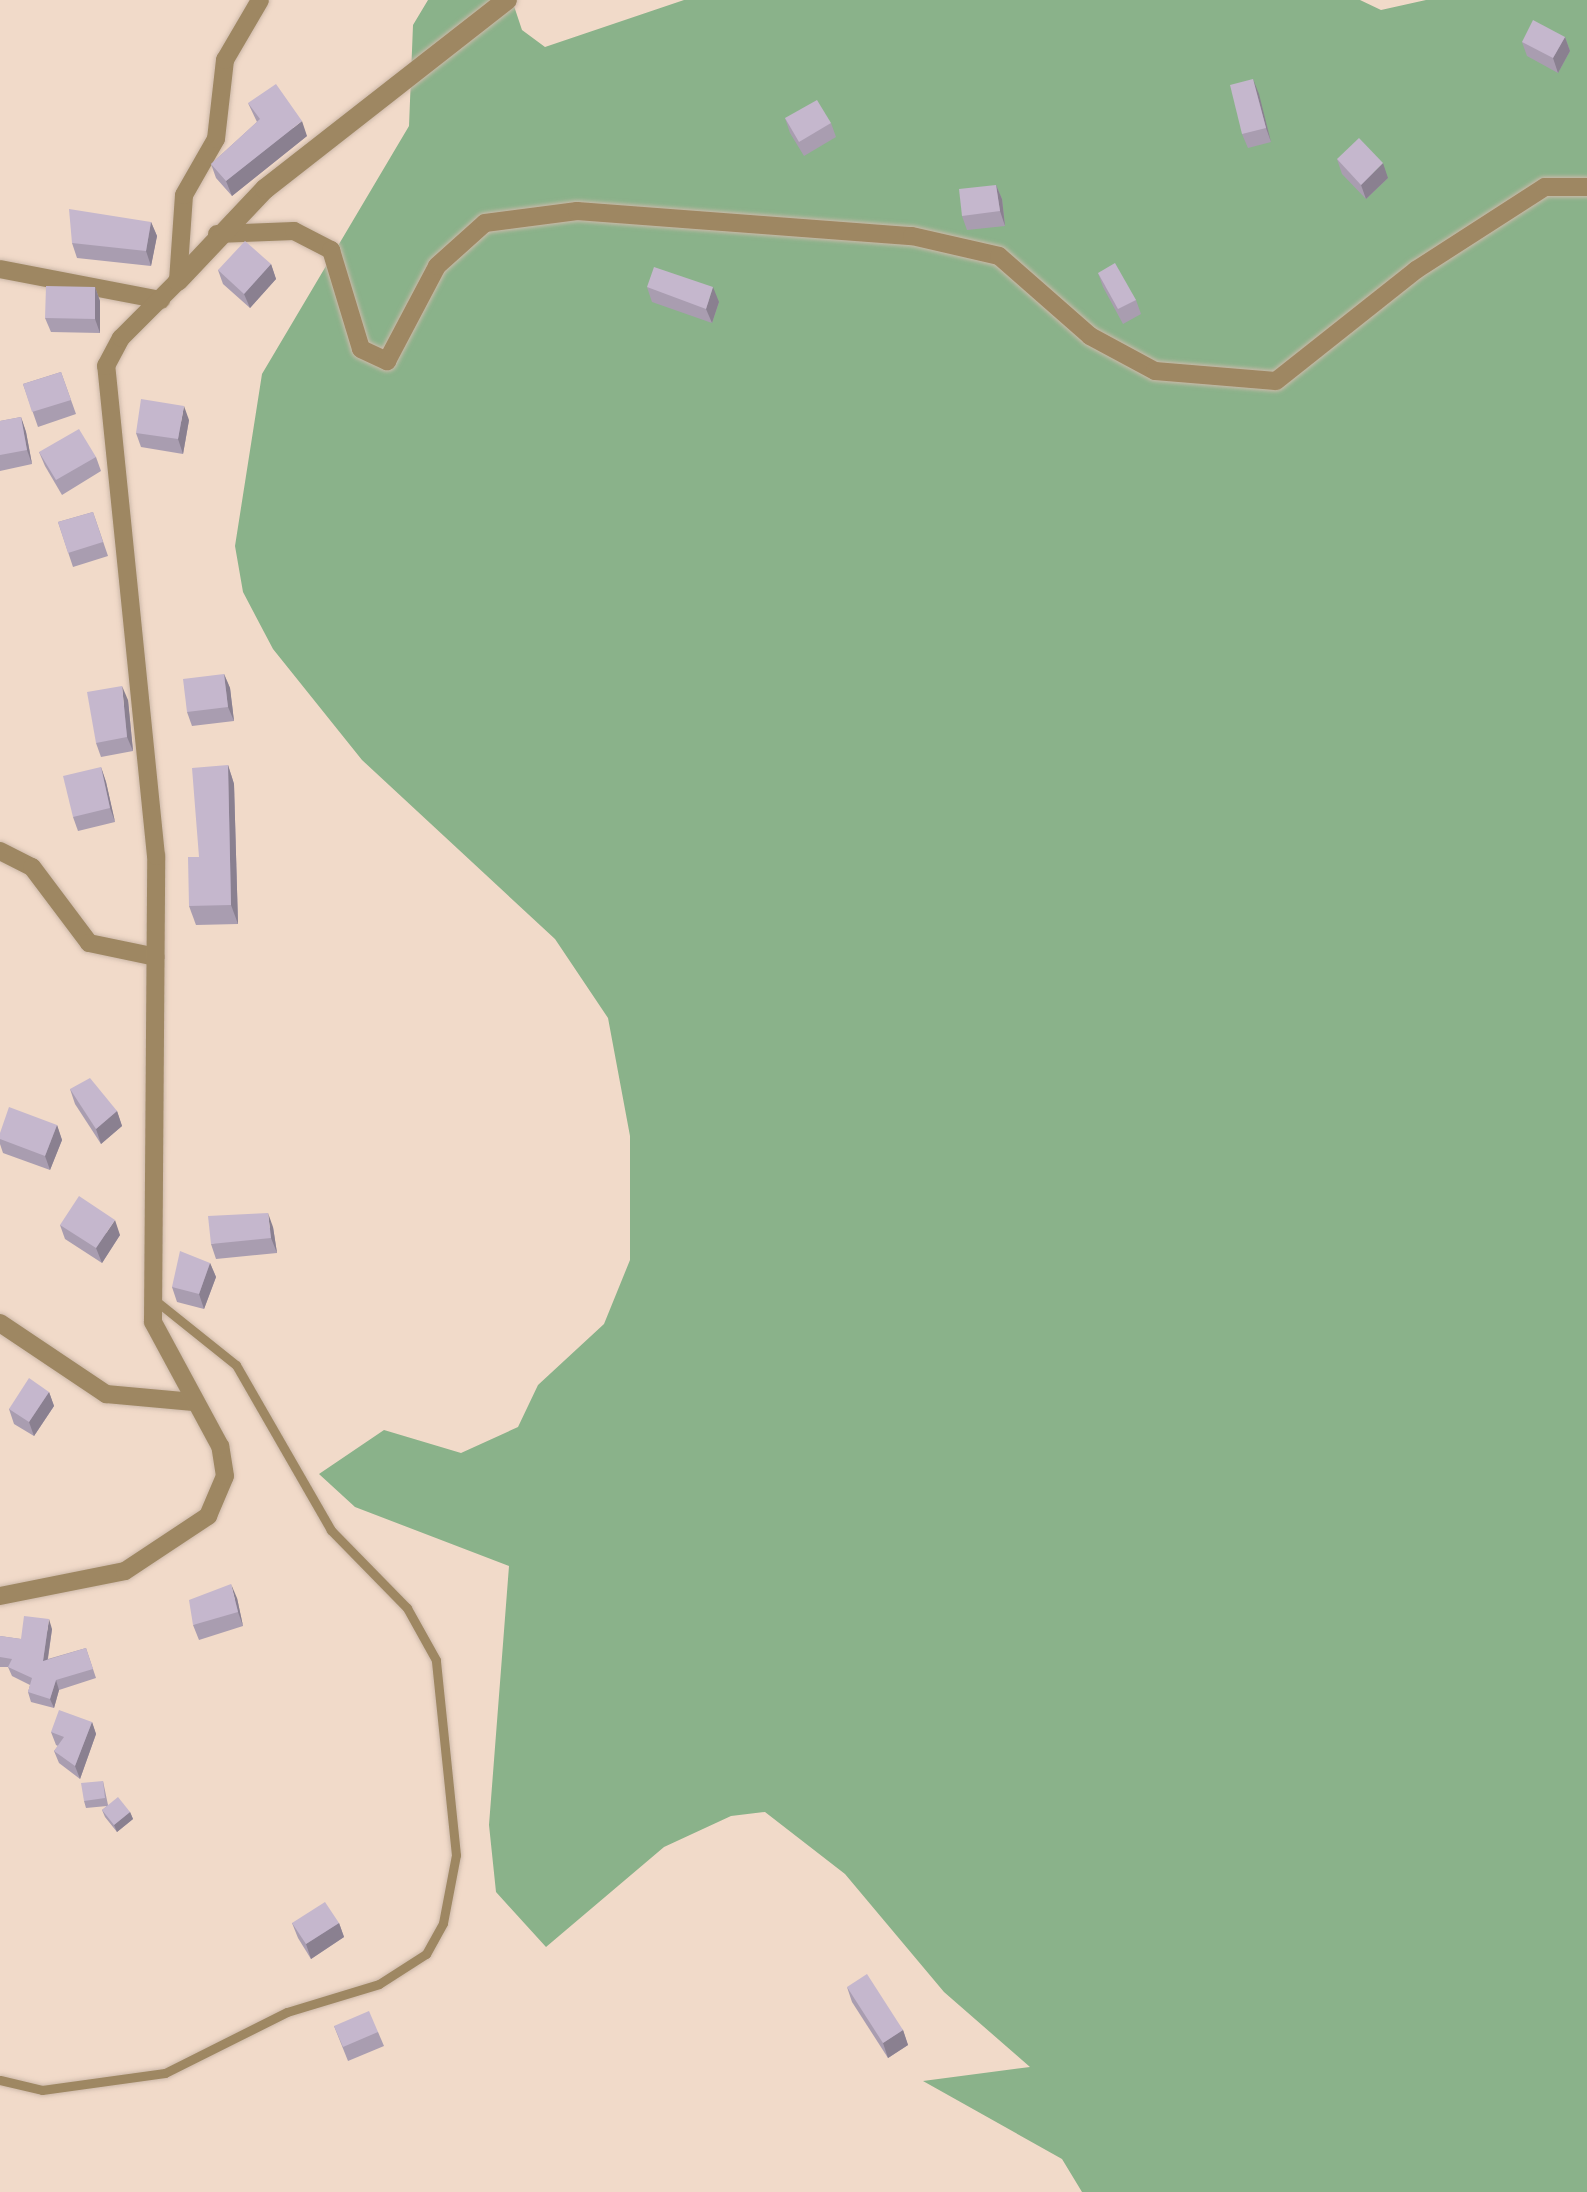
<!DOCTYPE html>
<style>
body{margin:0}
#map{position:relative;width:1587px;height:2192px;overflow:hidden;background:#f1dac9;font-family:"Open Sans",sans-serif}
div>[style]{position:absolute}
[style*='--x']{left:calc(var(--x)*1px);top:calc(var(--y)*1px);width:calc(var(--w)*1px);rotate:calc(var(--a)*1deg)}
.forest>*{inset:0;background:#8ab28a}
.roads{filter:drop-shadow(0 0 2px #cdb9aa) drop-shadow(0 0 2px #cdb9aa)}
.service>*{height:9px;margin:-4.5px;padding:0 4.5px;transform-origin:4.5px;border-radius:4.5px;background:#9e8762}
.minor>*{height:18px;margin:-9px;padding:0 9px;transform-origin:9px;border-radius:9px;background:#9e8762}
.tertiary>*{height:20px;margin:-10px;padding:0 10px;transform-origin:10px;border-radius:10px;background:#9e8762}
.wall>*{inset:0;background:#a99db0}
.shaded-wall>*{inset:0;background:#8a8090}
.building>*{inset:0;background:#c5b7cd}
span{translate:-50% -50%;white-space:nowrap;text-align:center;line-height:1.15;-webkit-text-stroke:8px #f1dac9;paint-order:stroke}
</style>
<div id="map">
<div class="forest">
<div style="clip-path:polygon(428px 0,512px 0,522px 30px,545px 47px,684px 0,1360px 0,1381px 10px,1426px 0,1587px 0,1587px 2192px,1082px 2192px,1062px 2159px,923px 2081px,1030px 2067px,944px 1992px,845px 1874px,765px 1812px,731px 1816px,664px 1847px,546px 1947px,496px 1892px,489px 1825px,509px 1566px,355px 1507px,319px 1474px,384px 1430px,461px 1453px,518px 1427px,538px 1385px,604px 1324px,630px 1260px,630px 1136px,608px 1018px,555px 939px,362px 760px,273px 649px,243px 592px,235px 546px,262px 374px,409px 126px,413px 25px)"></div>
</div>
<div class="roads">
<div class="service">
<div style="--x:0;--y:2080;--w:43;--a:13.4"></div>
<div style="--x:42;--y:2090;--w:124;--a:-7.9"></div>
<div style="--x:165;--y:2073;--w:136;--a:-26.6"></div>
<div style="--x:287;--y:2012;--w:96;--a:-16.9"></div>
<div style="--x:379;--y:1984;--w:56;--a:-32.6"></div>
<div style="--x:426;--y:1954;--w:35;--a:-61"></div>
<div style="--x:443;--y:1923;--w:69;--a:-79.2"></div>
<div style="--x:456;--y:1855;--w:196;--a:-95.9"></div>
<div style="--x:436;--y:1660;--w:60;--a:-119.1"></div>
<div style="--x:407;--y:1608;--w:109;--a:-134.3"></div>
<div style="--x:331;--y:1530;--w:190;--a:-119.9"></div>
<div style="--x:236;--y:1365;--w:102;--a:-141.3"></div>
</div>
<div class="minor">
<div style="--x:217;--y:234;--w:77;--a:-2.2"></div>
<div style="--x:294;--y:231;--w:42;--a:27.2"></div>
<div style="--x:331;--y:250;--w:103;--a:73.1"></div>
<div style="--x:361;--y:349;--w:29;--a:25"></div>
<div style="--x:387;--y:361;--w:107;--a:-62.2"></div>
<div style="--x:437;--y:266;--w:64;--a:-41.9"></div>
<div style="--x:485;--y:223;--w:93;--a:-7.4"></div>
<div style="--x:577;--y:211;--w:336;--a:4.3"></div>
<div style="--x:912;--y:236;--w:89;--a:12.9"></div>
<div style="--x:999;--y:256;--w:121;--a:41.3"></div>
<div style="--x:1090;--y:336;--w:74;--a:28.3"></div>
<div style="--x:1155;--y:371;--w:121;--a:4.7"></div>
<div style="--x:1276;--y:381;--w:179;--a:-38.4"></div>
<div style="--x:1416;--y:270;--w:153;--a:-32.8"></div>
<div style="--x:1545;--y:187;--w:42;--a:0"></div>
<div style="--x:0;--y:269;--w:164;--a:10.9"></div>
<div style="--x:0;--y:851;--w:36;--a:27"></div>
<div style="--x:32;--y:867;--w:95;--a:53.1"></div>
<div style="--x:89;--y:943;--w:68;--a:11.8"></div>
<div style="--x:0;--y:1323;--w:128;--a:33.8"></div>
<div style="--x:106;--y:1394;--w:88;--a:5.2"></div>
<div style="--x:0;--y:1596;--w:127;--a:-11.3"></div>
<div style="--x:125;--y:1571;--w:100;--a:-33.5"></div>
<div style="--x:208;--y:1516;--w:43;--a:-67"></div>
<div style="--x:225;--y:1476;--w:30;--a:-99"></div>
<div style="--x:220;--y:1446;--w:141;--a:-118.4"></div>
<div style="--x:153;--y:1322;--w:466;--a:-89.6"></div>
<div style="--x:156;--y:856;--w:493;--a:-95.8"></div>
<div style="--x:106;--y:366;--w:32;--a:-62"></div>
<div style="--x:121;--y:338;--w:81;--a:-45"></div>
<div style="--x:178;--y:281;--w:86;--a:-86"></div>
<div style="--x:184;--y:195;--w:64;--a:-60.3"></div>
<div style="--x:216;--y:139;--w:80;--a:-83.5"></div>
<div style="--x:225;--y:60;--w:69;--a:-59.7"></div>
</div>
<div class="tertiary">
<div style="--x:178;--y:281;--w:127;--a:-46.6"></div>
<div style="--x:265;--y:189;--w:307;--a:-38"></div>
</div>
</div>
<div class="wall">
<div style="clip-path:polygon(1565px 37px,1570px 51px,1558px 73px,1527px 56px,1522px 42px)"></div>
<div style="clip-path:polygon(1253px 79px,1271px 142px,1248px 148px,1242px 134px)"></div>
<div style="clip-path:polygon(248px 103px,307px 136px,232px 196px,216px 178px,211px 164px,257px 122px)"></div>
<div style="clip-path:polygon(785px 118px,831px 123px,836px 137px,804px 156px,790px 133px)"></div>
<div style="clip-path:polygon(1337px 159px,1388px 178px,1366px 199px,1342px 174px)"></div>
<div style="clip-path:polygon(996px 185px,1002px 199px,1005px 226px,967px 230px,962px 216px)"></div>
<div style="clip-path:polygon(151px 222px,157px 236px,151px 266px,77px 258px,72px 243px)"></div>
<div style="clip-path:polygon(271px 264px,276px 279px,250px 308px,223px 284px,218px 270px)"></div>
<div style="clip-path:polygon(1098px 273px,1136px 300px,1141px 314px,1123px 324px,1103px 287px)"></div>
<div style="clip-path:polygon(95px 287px,100px 301px,100px 333px,51px 332px,45px 318px)"></div>
<div style="clip-path:polygon(647px 287px,719px 302px,712px 323px,652px 302px)"></div>
<div style="clip-path:polygon(61px 372px,76px 414px,38px 427px,23px 384px)"></div>
<div style="clip-path:polygon(21px 417px,26px 432px,32px 464px,0 471px,0 421px)"></div>
<div style="clip-path:polygon(189px 420px,183px 454px,141px 447px,136px 433px)"></div>
<div style="clip-path:polygon(39px 452px,96px 457px,101px 471px,62px 495px,45px 466px)"></div>
<div style="clip-path:polygon(93px 512px,108px 556px,73px 567px,58px 522px)"></div>
<div style="clip-path:polygon(224px 674px,230px 688px,234px 721px,192px 726px,187px 712px)"></div>
<div style="clip-path:polygon(128px 700px,133px 751px,101px 757px,96px 743px)"></div>
<div style="clip-path:polygon(228px 765px,234px 784px,238px 924px,196px 925px,189px 906px,199px 857px)"></div>
<div style="clip-path:polygon(101px 767px,106px 782px,115px 822px,78px 831px,73px 817px)"></div>
<div style="clip-path:polygon(70px 1089px,117px 1111px,122px 1126px,101px 1144px,75px 1104px)"></div>
<div style="clip-path:polygon(57px 1125px,62px 1140px,50px 1170px,3px 1153px,0 1144px,0 1133px)"></div>
<div style="clip-path:polygon(60px 1225px,120px 1235px,102px 1263px,65px 1239px)"></div>
<div style="clip-path:polygon(273px 1227px,277px 1253px,216px 1259px,211px 1244px)"></div>
<div style="clip-path:polygon(210px 1263px,216px 1277px,204px 1309px,177px 1302px,172px 1287px)"></div>
<div style="clip-path:polygon(49px 1392px,54px 1406px,34px 1436px,14px 1424px,9px 1409px)"></div>
<div style="clip-path:polygon(237px 1598px,243px 1626px,199px 1640px,193px 1625px)"></div>
<div style="clip-path:polygon(52px 1629px,48px 1659px,86px 1648px,96px 1678px,59px 1690px,54px 1708px,31px 1702px,28px 1692px,30px 1685px,12px 1676px,8px 1667px,0 1667px,0 1636px,21px 1639px)"></div>
<div style="clip-path:polygon(92px 1722px,96px 1734px,80px 1779px,59px 1763px,54px 1751px,58px 1746px,56px 1745px,51px 1732px)"></div>
<div style="clip-path:polygon(103px 1781px,108px 1805px,130px 1812px,133px 1819px,117px 1832px,105px 1817px,102px 1810px,107px 1806px,86px 1808px,84px 1801px)"></div>
<div style="clip-path:polygon(292px 1923px,339px 1923px,344px 1937px,311px 1959px,298px 1938px)"></div>
<div style="clip-path:polygon(847px 1987px,903px 2030px,908px 2045px,888px 2058px,852px 2002px)"></div>
<div style="clip-path:polygon(334px 2026px,378px 2032px,384px 2046px,348px 2061px)"></div>
</div>
<div class="shaded-wall">
<div style="clip-path:polygon(1565px 37px,1570px 51px,1558px 73px,1553px 58px)"></div>
<div style="clip-path:polygon(1253px 79px,1259px 94px,1271px 142px,1266px 128px)"></div>
<div style="clip-path:polygon(302px 121px,307px 136px,232px 196px,226px 181px)"></div>
<div style="clip-path:polygon(1383px 163px,1388px 178px,1366px 199px,1361px 185px)"></div>
<div style="clip-path:polygon(996px 185px,1002px 199px,1005px 226px,1000px 211px)"></div>
<div style="clip-path:polygon(151px 222px,157px 236px,151px 266px,146px 251px)"></div>
<div style="clip-path:polygon(271px 264px,276px 279px,250px 308px,244px 294px)"></div>
<div style="clip-path:polygon(95px 287px,100px 301px,100px 333px,95px 319px)"></div>
<div style="clip-path:polygon(713px 287px,719px 302px,712px 323px,706px 309px)"></div>
<div style="clip-path:polygon(184px 406px,189px 420px,183px 454px,178px 439px)"></div>
<div style="clip-path:polygon(21px 417px,26px 432px,32px 464px,27px 450px)"></div>
<div style="clip-path:polygon(224px 674px,230px 688px,234px 721px,228px 707px)"></div>
<div style="clip-path:polygon(122px 686px,128px 700px,133px 751px,127px 737px)"></div>
<div style="clip-path:polygon(228px 765px,234px 784px,238px 924px,231px 905px)"></div>
<div style="clip-path:polygon(101px 767px,106px 782px,115px 822px,110px 808px)"></div>
<div style="clip-path:polygon(117px 1111px,122px 1126px,101px 1144px,96px 1129px)"></div>
<div style="clip-path:polygon(57px 1125px,62px 1140px,50px 1170px,45px 1156px)"></div>
<div style="clip-path:polygon(268px 1213px,273px 1227px,277px 1253px,271px 1238px)"></div>
<div style="clip-path:polygon(115px 1220px,120px 1235px,102px 1263px,96px 1248px)"></div>
<div style="clip-path:polygon(210px 1263px,216px 1277px,204px 1309px,199px 1294px)"></div>
<div style="clip-path:polygon(49px 1392px,54px 1406px,34px 1436px,29px 1422px)"></div>
<div style="clip-path:polygon(231px 1584px,237px 1598px,243px 1626px,238px 1612px)"></div>
<div style="clip-path:polygon(49px 1619px,52px 1629px,46px 1670px,43px 1661px)"></div>
<div style="clip-path:polygon(56px 1680px,59px 1690px,54px 1708px,50px 1699px)"></div>
<div style="clip-path:polygon(92px 1722px,96px 1734px,80px 1779px,75px 1766px)"></div>
<div style="clip-path:polygon(130px 1812px,133px 1819px,117px 1832px,114px 1825px)"></div>
<div style="clip-path:polygon(339px 1923px,344px 1937px,311px 1959px,306px 1944px)"></div>
<div style="clip-path:polygon(903px 2030px,908px 2045px,888px 2058px,883px 2043px)"></div>
</div>
<div class="building">
<div style="clip-path:polygon(1533px 20px,1565px 37px,1553px 58px,1522px 42px)"></div>
<div style="clip-path:polygon(1253px 79px,1266px 128px,1242px 134px,1230px 85px)"></div>
<div style="clip-path:polygon(276px 84px,302px 121px,226px 181px,211px 164px,260px 119px,248px 103px)"></div>
<div style="clip-path:polygon(817px 100px,831px 123px,799px 142px,785px 118px)"></div>
<div style="clip-path:polygon(1359px 138px,1383px 163px,1361px 185px,1337px 159px)"></div>
<div style="clip-path:polygon(996px 185px,1000px 211px,962px 216px,959px 189px)"></div>
<div style="clip-path:polygon(69px 209px,151px 222px,146px 251px,72px 243px)"></div>
<div style="clip-path:polygon(245px 241px,271px 264px,244px 294px,218px 270px)"></div>
<div style="clip-path:polygon(1115px 263px,1136px 300px,1118px 309px,1098px 273px)"></div>
<div style="clip-path:polygon(654px 267px,713px 287px,706px 309px,647px 287px)"></div>
<div style="clip-path:polygon(46px 286px,95px 287px,95px 319px,45px 318px)"></div>
<div style="clip-path:polygon(61px 372px,71px 400px,32px 412px,23px 384px)"></div>
<div style="clip-path:polygon(141px 399px,184px 406px,178px 439px,136px 433px)"></div>
<div style="clip-path:polygon(21px 417px,27px 450px,0 455px,0 421px)"></div>
<div style="clip-path:polygon(79px 429px,96px 457px,56px 480px,39px 452px)"></div>
<div style="clip-path:polygon(93px 512px,103px 542px,68px 553px,58px 522px)"></div>
<div style="clip-path:polygon(224px 674px,228px 707px,187px 712px,183px 679px)"></div>
<div style="clip-path:polygon(122px 686px,127px 737px,96px 743px,87px 692px)"></div>
<div style="clip-path:polygon(228px 765px,231px 905px,189px 906px,188px 857px,199px 857px,192px 768px)"></div>
<div style="clip-path:polygon(101px 767px,110px 808px,73px 817px,63px 776px)"></div>
<div style="clip-path:polygon(90px 1078px,117px 1111px,96px 1129px,70px 1089px)"></div>
<div style="clip-path:polygon(9px 1107px,57px 1125px,45px 1156px,0 1139px,0 1133px)"></div>
<div style="clip-path:polygon(79px 1196px,115px 1220px,96px 1248px,60px 1225px)"></div>
<div style="clip-path:polygon(268px 1213px,271px 1238px,211px 1244px,208px 1216px)"></div>
<div style="clip-path:polygon(180px 1251px,210px 1263px,199px 1294px,172px 1287px)"></div>
<div style="clip-path:polygon(29px 1378px,49px 1392px,29px 1422px,9px 1409px)"></div>
<div style="clip-path:polygon(231px 1584px,238px 1612px,193px 1625px,189px 1600px)"></div>
<div style="clip-path:polygon(24px 1616px,49px 1619px,43px 1661px,86px 1648px,93px 1669px,56px 1680px,50px 1699px,28px 1692px,32px 1678px,8px 1667px,12px 1659px,0 1657px,0 1636px,21px 1639px)"></div>
<div style="clip-path:polygon(59px 1710px,92px 1722px,75px 1766px,54px 1751px,64px 1737px,51px 1732px)"></div>
<div style="clip-path:polygon(103px 1781px,105px 1798px,84px 1801px,81px 1783px)"></div>
<div style="clip-path:polygon(118px 1797px,130px 1812px,114px 1825px,102px 1810px)"></div>
<div style="clip-path:polygon(325px 1902px,339px 1923px,306px 1944px,292px 1923px)"></div>
<div style="clip-path:polygon(867px 1974px,903px 2030px,883px 2043px,847px 1987px)"></div>
<div style="clip-path:polygon(369px 2011px,378px 2032px,343px 2047px,334px 2026px)"></div>
</div>
</div>
